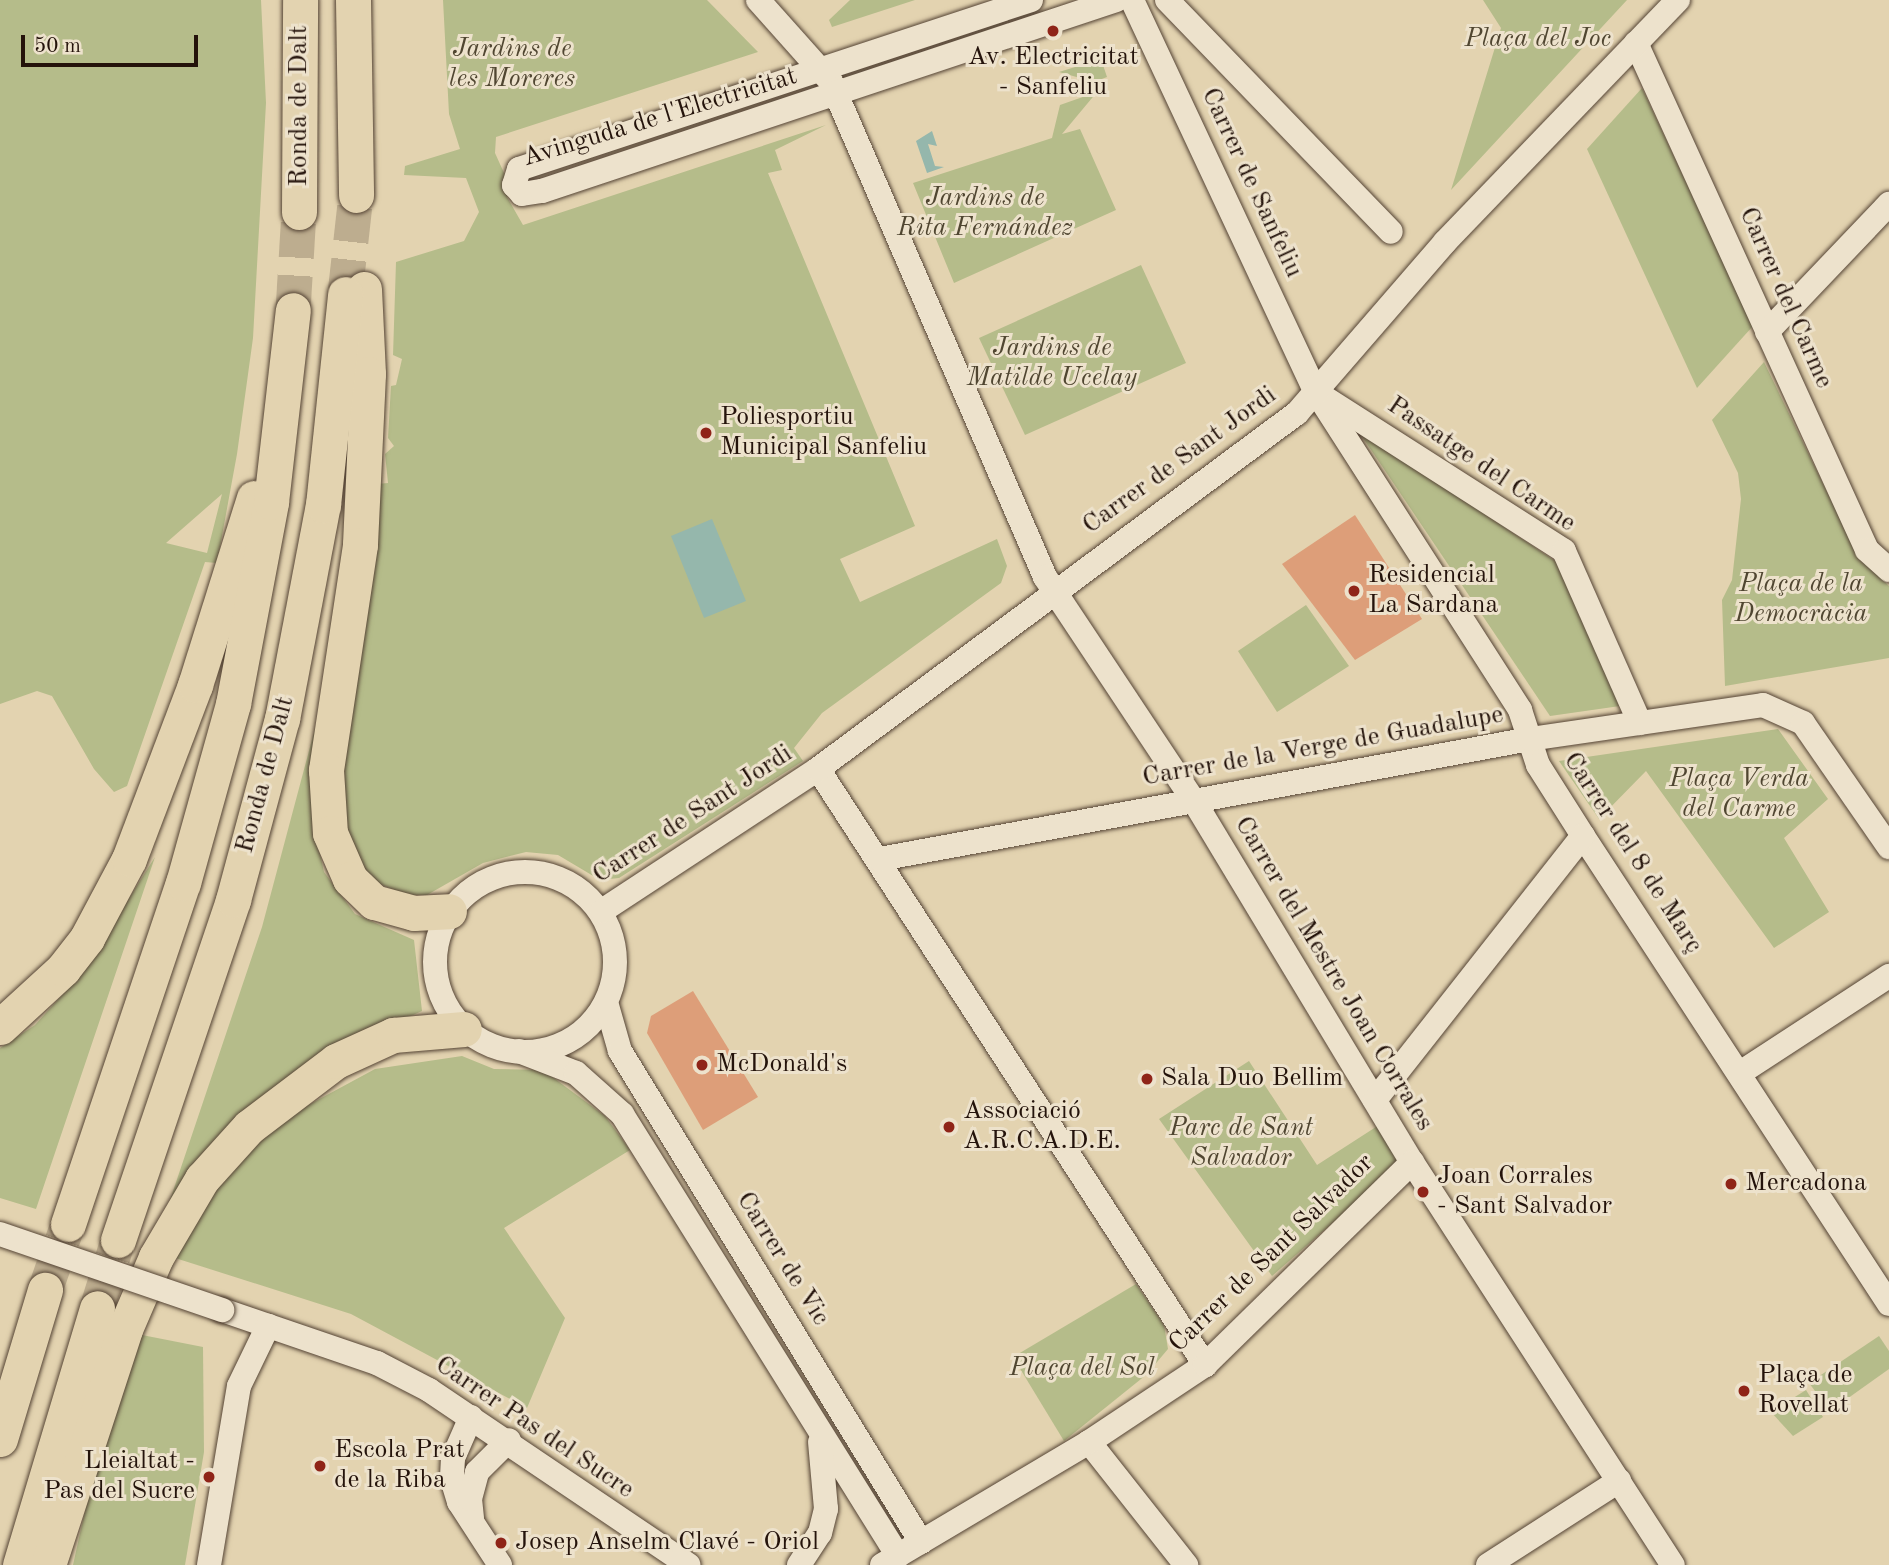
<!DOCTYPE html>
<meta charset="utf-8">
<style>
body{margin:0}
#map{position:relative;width:1889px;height:1565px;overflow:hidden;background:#e3d3b0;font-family:"Old Standard TT",serif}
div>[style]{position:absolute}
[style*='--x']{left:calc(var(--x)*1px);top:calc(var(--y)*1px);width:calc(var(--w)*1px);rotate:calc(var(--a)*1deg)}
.green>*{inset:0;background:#b5bc8a}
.water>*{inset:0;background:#95b7ac}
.building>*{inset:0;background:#dd9e79}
.highway-tunnel>*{height:35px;margin-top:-17.5px;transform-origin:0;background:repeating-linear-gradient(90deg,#bdad8f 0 35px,transparent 0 53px)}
.roads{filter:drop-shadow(0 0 2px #544334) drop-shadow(0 0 2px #544334)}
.minor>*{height:24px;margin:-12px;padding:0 12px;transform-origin:12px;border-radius:12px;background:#ede2cc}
.minor>.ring{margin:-12px;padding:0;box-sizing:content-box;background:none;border:24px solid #ede2cc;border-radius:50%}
.highway>*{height:35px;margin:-17.5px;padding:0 17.5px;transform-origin:17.5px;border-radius:17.5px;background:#e3d3b0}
.bridges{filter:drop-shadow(0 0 2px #544334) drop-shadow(0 0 2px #544334)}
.minor-bridge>*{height:24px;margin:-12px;padding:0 12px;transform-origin:12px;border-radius:12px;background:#ede2cc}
.dots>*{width:19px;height:19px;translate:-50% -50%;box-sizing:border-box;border:4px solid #ede2cc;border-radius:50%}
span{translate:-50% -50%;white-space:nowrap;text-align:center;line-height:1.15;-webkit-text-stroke:6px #ede2cc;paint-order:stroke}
.park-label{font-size:26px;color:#504631;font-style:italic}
.poi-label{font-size:26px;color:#24130b}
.left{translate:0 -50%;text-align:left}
.right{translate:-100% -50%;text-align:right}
.street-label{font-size:26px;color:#24130b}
.scale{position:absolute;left:21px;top:35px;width:177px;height:32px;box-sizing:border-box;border:4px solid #24130b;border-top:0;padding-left:9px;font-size:21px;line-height:24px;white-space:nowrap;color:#24130b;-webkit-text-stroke:5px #ede2cc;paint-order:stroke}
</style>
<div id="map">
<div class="green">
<div style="clip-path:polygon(evenodd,0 0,261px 0,266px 103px,253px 338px,237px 454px,217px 563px,205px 562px,127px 786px,114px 792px,94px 769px,52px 696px,37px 691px,0 704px,0 0,222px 494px,207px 553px,166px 543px,222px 494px)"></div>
<div style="clip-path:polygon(443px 0,707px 0,758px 52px,496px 137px,495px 153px,509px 184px,507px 197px,523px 225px,826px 125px,775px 150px,782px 170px,768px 173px,915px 526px,840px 559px,860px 602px,997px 539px,1007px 566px,1001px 583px,822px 713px,794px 748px,803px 761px,619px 878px,600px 880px,558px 855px,526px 852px,483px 863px,427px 895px,407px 895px,367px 879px,344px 836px,339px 806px,377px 484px,388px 483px,385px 454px,394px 446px,388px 438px,391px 386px,396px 385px,402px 359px,393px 355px,396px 262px,464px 241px,479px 212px,466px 178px,404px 175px,405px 166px,460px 149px,449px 114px)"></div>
<div style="clip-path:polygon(850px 0,915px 0,832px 27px,829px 20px)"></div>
<div style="clip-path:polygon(1483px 0,1627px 0,1451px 190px,1501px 28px)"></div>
<div style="clip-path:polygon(1101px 59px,1107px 77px,1094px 82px,1059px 72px)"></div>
<div style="clip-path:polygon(1642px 88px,1753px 326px,1697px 388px,1587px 149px)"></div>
<div style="clip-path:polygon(1097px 92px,1062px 134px,1080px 129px,1116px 210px,954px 283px,913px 183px,1052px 138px,1060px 105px)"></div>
<div style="clip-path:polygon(1141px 265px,1186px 363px,1025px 435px,979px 338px)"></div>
<div style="clip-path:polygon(1764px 362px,1858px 556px,1889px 586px,1889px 658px,1725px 686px,1722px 600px,1732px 580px,1741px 499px,1738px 473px,1712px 420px)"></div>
<div style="clip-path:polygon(1357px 429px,1561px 565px,1627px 705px,1550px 716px)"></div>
<div style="clip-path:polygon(1306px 605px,1349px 666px,1277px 712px,1238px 651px)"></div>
<div style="clip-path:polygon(322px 702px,312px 817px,324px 872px,355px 914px,414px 940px,422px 1011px,402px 1020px,168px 1206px,262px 927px)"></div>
<div style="clip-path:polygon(1778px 729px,1828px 799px,1784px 838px,1829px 912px,1774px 948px,1646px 771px,1599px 819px,1559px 761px)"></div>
<div style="clip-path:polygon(155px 857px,36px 1209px,0 1198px,0 1048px,35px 1025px,82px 973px)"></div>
<div style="clip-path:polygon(462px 1056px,494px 1069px,543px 1070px,605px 1116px,630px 1150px,504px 1228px,565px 1318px,527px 1408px,351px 1314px,172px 1257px,204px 1193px,277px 1122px,375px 1069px)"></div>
<div style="clip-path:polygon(1249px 1061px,1317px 1165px,1379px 1125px,1402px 1162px,1272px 1276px,1159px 1119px)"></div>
<div style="clip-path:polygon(1136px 1284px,1164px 1325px,1168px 1349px,1146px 1375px,1064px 1441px,1013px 1357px)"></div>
<div style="clip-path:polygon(142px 1335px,203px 1347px,204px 1452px,185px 1565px,73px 1565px,88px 1497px)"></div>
<div style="clip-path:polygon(1879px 1336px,1889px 1351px,1889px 1369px,1830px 1411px,1809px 1383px)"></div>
<div style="clip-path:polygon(1806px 1390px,1823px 1417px,1793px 1436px,1771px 1412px)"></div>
</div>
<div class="water">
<div style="clip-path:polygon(932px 131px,937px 146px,928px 144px,935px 166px,944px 167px,927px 173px,916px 141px)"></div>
<div style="clip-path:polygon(712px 519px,746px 601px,704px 618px,671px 536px)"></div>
</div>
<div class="building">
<div style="clip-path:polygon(1355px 515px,1422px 619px,1355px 660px,1282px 564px)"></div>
<div style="clip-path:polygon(693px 991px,758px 1097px,703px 1130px,647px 1033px,651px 1016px)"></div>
</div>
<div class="highway-tunnel">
<div style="--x:345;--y:294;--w:100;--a:-83.7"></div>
<div style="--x:293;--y:310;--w:98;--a:-86.5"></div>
<div style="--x:45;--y:1290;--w:70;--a:-70.8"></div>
<div style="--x:97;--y:1308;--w:71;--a:-72.8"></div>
</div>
<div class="roads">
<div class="minor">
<div style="--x:758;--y:0;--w:110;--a:48.3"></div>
<div style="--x:831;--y:82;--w:539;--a:66.62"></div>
<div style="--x:1045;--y:577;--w:269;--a:56.4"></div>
<div style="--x:1194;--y:801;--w:422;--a:58.9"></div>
<div style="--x:1412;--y:1162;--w:480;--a:57.1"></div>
<div style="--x:1031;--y:0;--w:539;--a:161.73"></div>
<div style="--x:519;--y:169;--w:17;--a:107"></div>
<div style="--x:514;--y:185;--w:12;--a:48"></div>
<div style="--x:522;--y:194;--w:20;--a:-9"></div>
<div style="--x:542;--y:191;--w:605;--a:-18.4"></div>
<div style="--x:1132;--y:0;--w:433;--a:64.9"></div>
<div style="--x:1316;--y:392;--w:378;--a:57.3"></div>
<div style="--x:1520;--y:710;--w:58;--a:71.9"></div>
<div style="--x:1538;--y:765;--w:84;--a:57.6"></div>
<div style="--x:1583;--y:836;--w:559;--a:56.82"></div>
<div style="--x:1167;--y:0;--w:322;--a:46"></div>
<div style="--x:1636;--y:43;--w:557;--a:65.5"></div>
<div style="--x:1867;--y:550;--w:30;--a:42"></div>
<div style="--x:1767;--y:332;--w:177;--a:-46.4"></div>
<div style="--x:1322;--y:396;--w:287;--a:32.6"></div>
<div style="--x:1564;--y:551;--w:188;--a:66.2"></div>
<div style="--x:818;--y:769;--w:711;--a:57"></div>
<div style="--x:880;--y:859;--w:661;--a:-10.46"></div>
<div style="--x:1530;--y:739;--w:235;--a:-8.3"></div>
<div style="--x:1763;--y:705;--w:44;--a:24.2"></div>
<div style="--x:1803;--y:723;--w:151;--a:55.3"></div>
<div class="ring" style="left:435px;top:872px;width:156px;height:156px"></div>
<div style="--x:602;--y:911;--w:258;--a:-33.3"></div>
<div style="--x:818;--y:769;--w:597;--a:-36.62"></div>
<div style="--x:1297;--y:413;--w:226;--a:-49.1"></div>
<div style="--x:1445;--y:242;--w:336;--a:-46.1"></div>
<div style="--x:606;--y:1002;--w:51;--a:74.1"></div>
<div style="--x:620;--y:1051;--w:576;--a:58.49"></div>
<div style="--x:519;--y:1051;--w:61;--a:21.1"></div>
<div style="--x:576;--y:1073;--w:62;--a:41.7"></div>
<div style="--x:622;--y:1114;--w:521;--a:58.02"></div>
<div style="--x:1740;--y:1073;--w:178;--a:-33.1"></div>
<div style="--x:1375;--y:1100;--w:336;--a:-51.8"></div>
<div style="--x:222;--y:1310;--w:164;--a:18.9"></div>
<div style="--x:377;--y:1363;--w:59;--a:27.4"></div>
<div style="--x:429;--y:1390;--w:313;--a:34"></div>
<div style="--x:471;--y:1417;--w:45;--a:113.7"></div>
<div style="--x:453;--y:1458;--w:21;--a:93"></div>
<div style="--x:452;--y:1479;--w:24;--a:73"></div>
<div style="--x:459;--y:1502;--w:75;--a:56.9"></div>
<div style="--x:1089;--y:1442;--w:157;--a:51.7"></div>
<div style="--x:472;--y:1518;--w:19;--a:-96"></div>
<div style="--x:470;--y:1499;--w:28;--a:-75"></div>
<div style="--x:477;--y:1472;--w:45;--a:-45"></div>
<div style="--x:209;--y:1565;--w:181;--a:-80.5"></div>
<div style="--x:239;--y:1386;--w:67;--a:-64.2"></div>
<div style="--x:799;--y:1565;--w:38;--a:-57"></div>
<div style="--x:820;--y:1533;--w:25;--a:-76"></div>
<div style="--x:826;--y:1509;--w:67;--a:-95.1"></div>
<div style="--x:882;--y:1565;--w:241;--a:-30.7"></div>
<div style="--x:1089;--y:1442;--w:139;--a:-33.6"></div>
<div style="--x:1205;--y:1365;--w:290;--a:-44.4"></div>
<div style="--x:1488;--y:1565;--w:156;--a:-32.7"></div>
</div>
<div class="highway">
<div style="--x:353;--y:0;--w:195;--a:89.1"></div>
<div style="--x:299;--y:212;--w:212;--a:-89.7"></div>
<div style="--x:364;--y:289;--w:85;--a:87.3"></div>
<div style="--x:368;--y:374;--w:171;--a:92.7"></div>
<div style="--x:360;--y:545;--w:228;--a:98.6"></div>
<div style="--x:326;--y:770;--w:63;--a:86.4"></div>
<div style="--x:330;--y:833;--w:50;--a:66.5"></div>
<div style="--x:350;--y:879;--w:33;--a:44"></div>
<div style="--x:374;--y:902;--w:41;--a:15.4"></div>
<div style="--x:414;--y:913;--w:35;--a:-3"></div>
<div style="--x:0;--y:1027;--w:86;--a:-42.6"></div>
<div style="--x:63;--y:969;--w:39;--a:-52"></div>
<div style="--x:87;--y:938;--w:89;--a:-62"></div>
<div style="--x:129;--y:859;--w:186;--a:-69.2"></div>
<div style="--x:195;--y:685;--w:196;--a:-72.5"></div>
<div style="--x:68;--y:1224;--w:360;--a:-71.4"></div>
<div style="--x:183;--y:883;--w:186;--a:-74.4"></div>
<div style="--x:233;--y:704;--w:206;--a:-79.3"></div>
<div style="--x:271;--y:502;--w:193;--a:-83.5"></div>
<div style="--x:118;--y:1240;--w:359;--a:-71.3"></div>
<div style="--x:233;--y:900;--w:188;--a:-74.9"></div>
<div style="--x:282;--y:719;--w:218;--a:-79.2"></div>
<div style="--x:323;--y:505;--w:212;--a:-84"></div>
<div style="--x:0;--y:1439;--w:156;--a:-73.2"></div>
<div style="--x:20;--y:1565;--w:268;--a:-73.3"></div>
<div style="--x:48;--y:1565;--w:248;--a:-71.9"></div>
<div style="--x:125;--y:1329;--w:78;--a:-66.7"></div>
<div style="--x:156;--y:1257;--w:91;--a:-59.5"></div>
<div style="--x:202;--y:1179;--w:70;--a:-47.9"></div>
<div style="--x:249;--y:1127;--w:109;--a:-37.2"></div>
<div style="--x:336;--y:1061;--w:63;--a:-24.5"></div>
<div style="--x:393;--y:1035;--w:71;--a:-4.8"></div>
</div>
</div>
<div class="bridges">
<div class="minor-bridge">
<div style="--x:0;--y:1234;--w:235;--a:18.9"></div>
</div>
</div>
<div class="dots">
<div style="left:1053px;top:31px;background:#8f2418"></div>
<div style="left:706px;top:433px;background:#8f2418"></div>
<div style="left:1354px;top:591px;background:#8f2418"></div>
<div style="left:702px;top:1065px;background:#8f2418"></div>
<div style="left:1147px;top:1079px;background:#8f2418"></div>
<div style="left:949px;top:1127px;background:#8f2418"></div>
<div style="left:1731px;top:1184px;background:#8f2418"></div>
<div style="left:1423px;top:1192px;background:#8f2418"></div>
<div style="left:1744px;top:1391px;background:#8f2418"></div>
<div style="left:320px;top:1466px;background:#8f2418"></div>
<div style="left:209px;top:1477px;background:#8f2418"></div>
<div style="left:501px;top:1543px;background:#8f2418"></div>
</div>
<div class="park-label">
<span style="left:1538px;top:40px">Plaça del Joc</span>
<span style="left:512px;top:65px">Jardins de<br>les Moreres</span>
<span style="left:985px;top:214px">Jardins de<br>Rita Fernández</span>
<span style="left:1052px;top:364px">Jardins de<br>Matilde Ucelay</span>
<span style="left:1801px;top:600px">Plaça de la<br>Democràcia</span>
<span style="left:1739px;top:795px">Plaça Verda<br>del Carme</span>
<span style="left:1241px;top:1144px">Parc de Sant<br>Salvador</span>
<span style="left:1082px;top:1369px">Plaça del Sol</span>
</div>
<div class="poi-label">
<span style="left:1053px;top:73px">Av. Electricitat<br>- Sanfeliu</span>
<span class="left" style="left:720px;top:433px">Poliesportiu<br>Municipal Sanfeliu</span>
<span class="left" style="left:1368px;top:591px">Residencial<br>La Sardana</span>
<span class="left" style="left:716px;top:1065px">McDonald's</span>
<span class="left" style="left:1161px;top:1079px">Sala Duo Bellim</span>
<span class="left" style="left:963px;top:1127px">Associació<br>A.R.C.A.D.E.</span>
<span class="left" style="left:1437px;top:1192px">Joan Corrales<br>- Sant Salvador</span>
<span class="left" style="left:1745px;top:1184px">Mercadona</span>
<span class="left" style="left:1758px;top:1391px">Plaça de<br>Rovellat</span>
<span class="left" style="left:334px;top:1466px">Escola Prat<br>de la Riba</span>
<span class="right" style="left:195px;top:1477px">Lleialtat -<br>Pas del Sucre</span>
<span class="left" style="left:515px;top:1543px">Josep Anselm Clavé - Oriol</span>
</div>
<div class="street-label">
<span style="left:300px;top:106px;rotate:-90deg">Ronda de Dalt</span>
<span style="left:660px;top:118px;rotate:-17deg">Avinguda de l'Electricitat</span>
<span style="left:1251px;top:183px;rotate:65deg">Carrer de Sanfeliu</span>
<span style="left:1785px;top:298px;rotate:66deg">Carrer del Carme</span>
<span style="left:1180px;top:461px;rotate:-36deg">Carrer de Sant Jordi</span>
<span style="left:1481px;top:465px;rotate:34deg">Passatge del Carme</span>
<span style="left:1323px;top:747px;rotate:-10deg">Carrer de la Verge de Guadalupe</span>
<span style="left:266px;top:775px;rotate:-75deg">Ronda de Dalt</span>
<span style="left:693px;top:815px;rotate:-33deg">Carrer de Sant Jordi</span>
<span style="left:1632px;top:853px;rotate:57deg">Carrer del 8 de Març</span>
<span style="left:1333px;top:974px;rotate:59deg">Carrer del Mestre Joan Corrales</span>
<span style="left:1272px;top:1254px;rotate:-44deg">Carrer de Sant Salvador</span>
<span style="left:782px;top:1259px;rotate:58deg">Carrer de Vic</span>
<span style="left:534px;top:1428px;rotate:34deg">Carrer Pas del Sucre</span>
</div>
<div class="scale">50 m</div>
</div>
